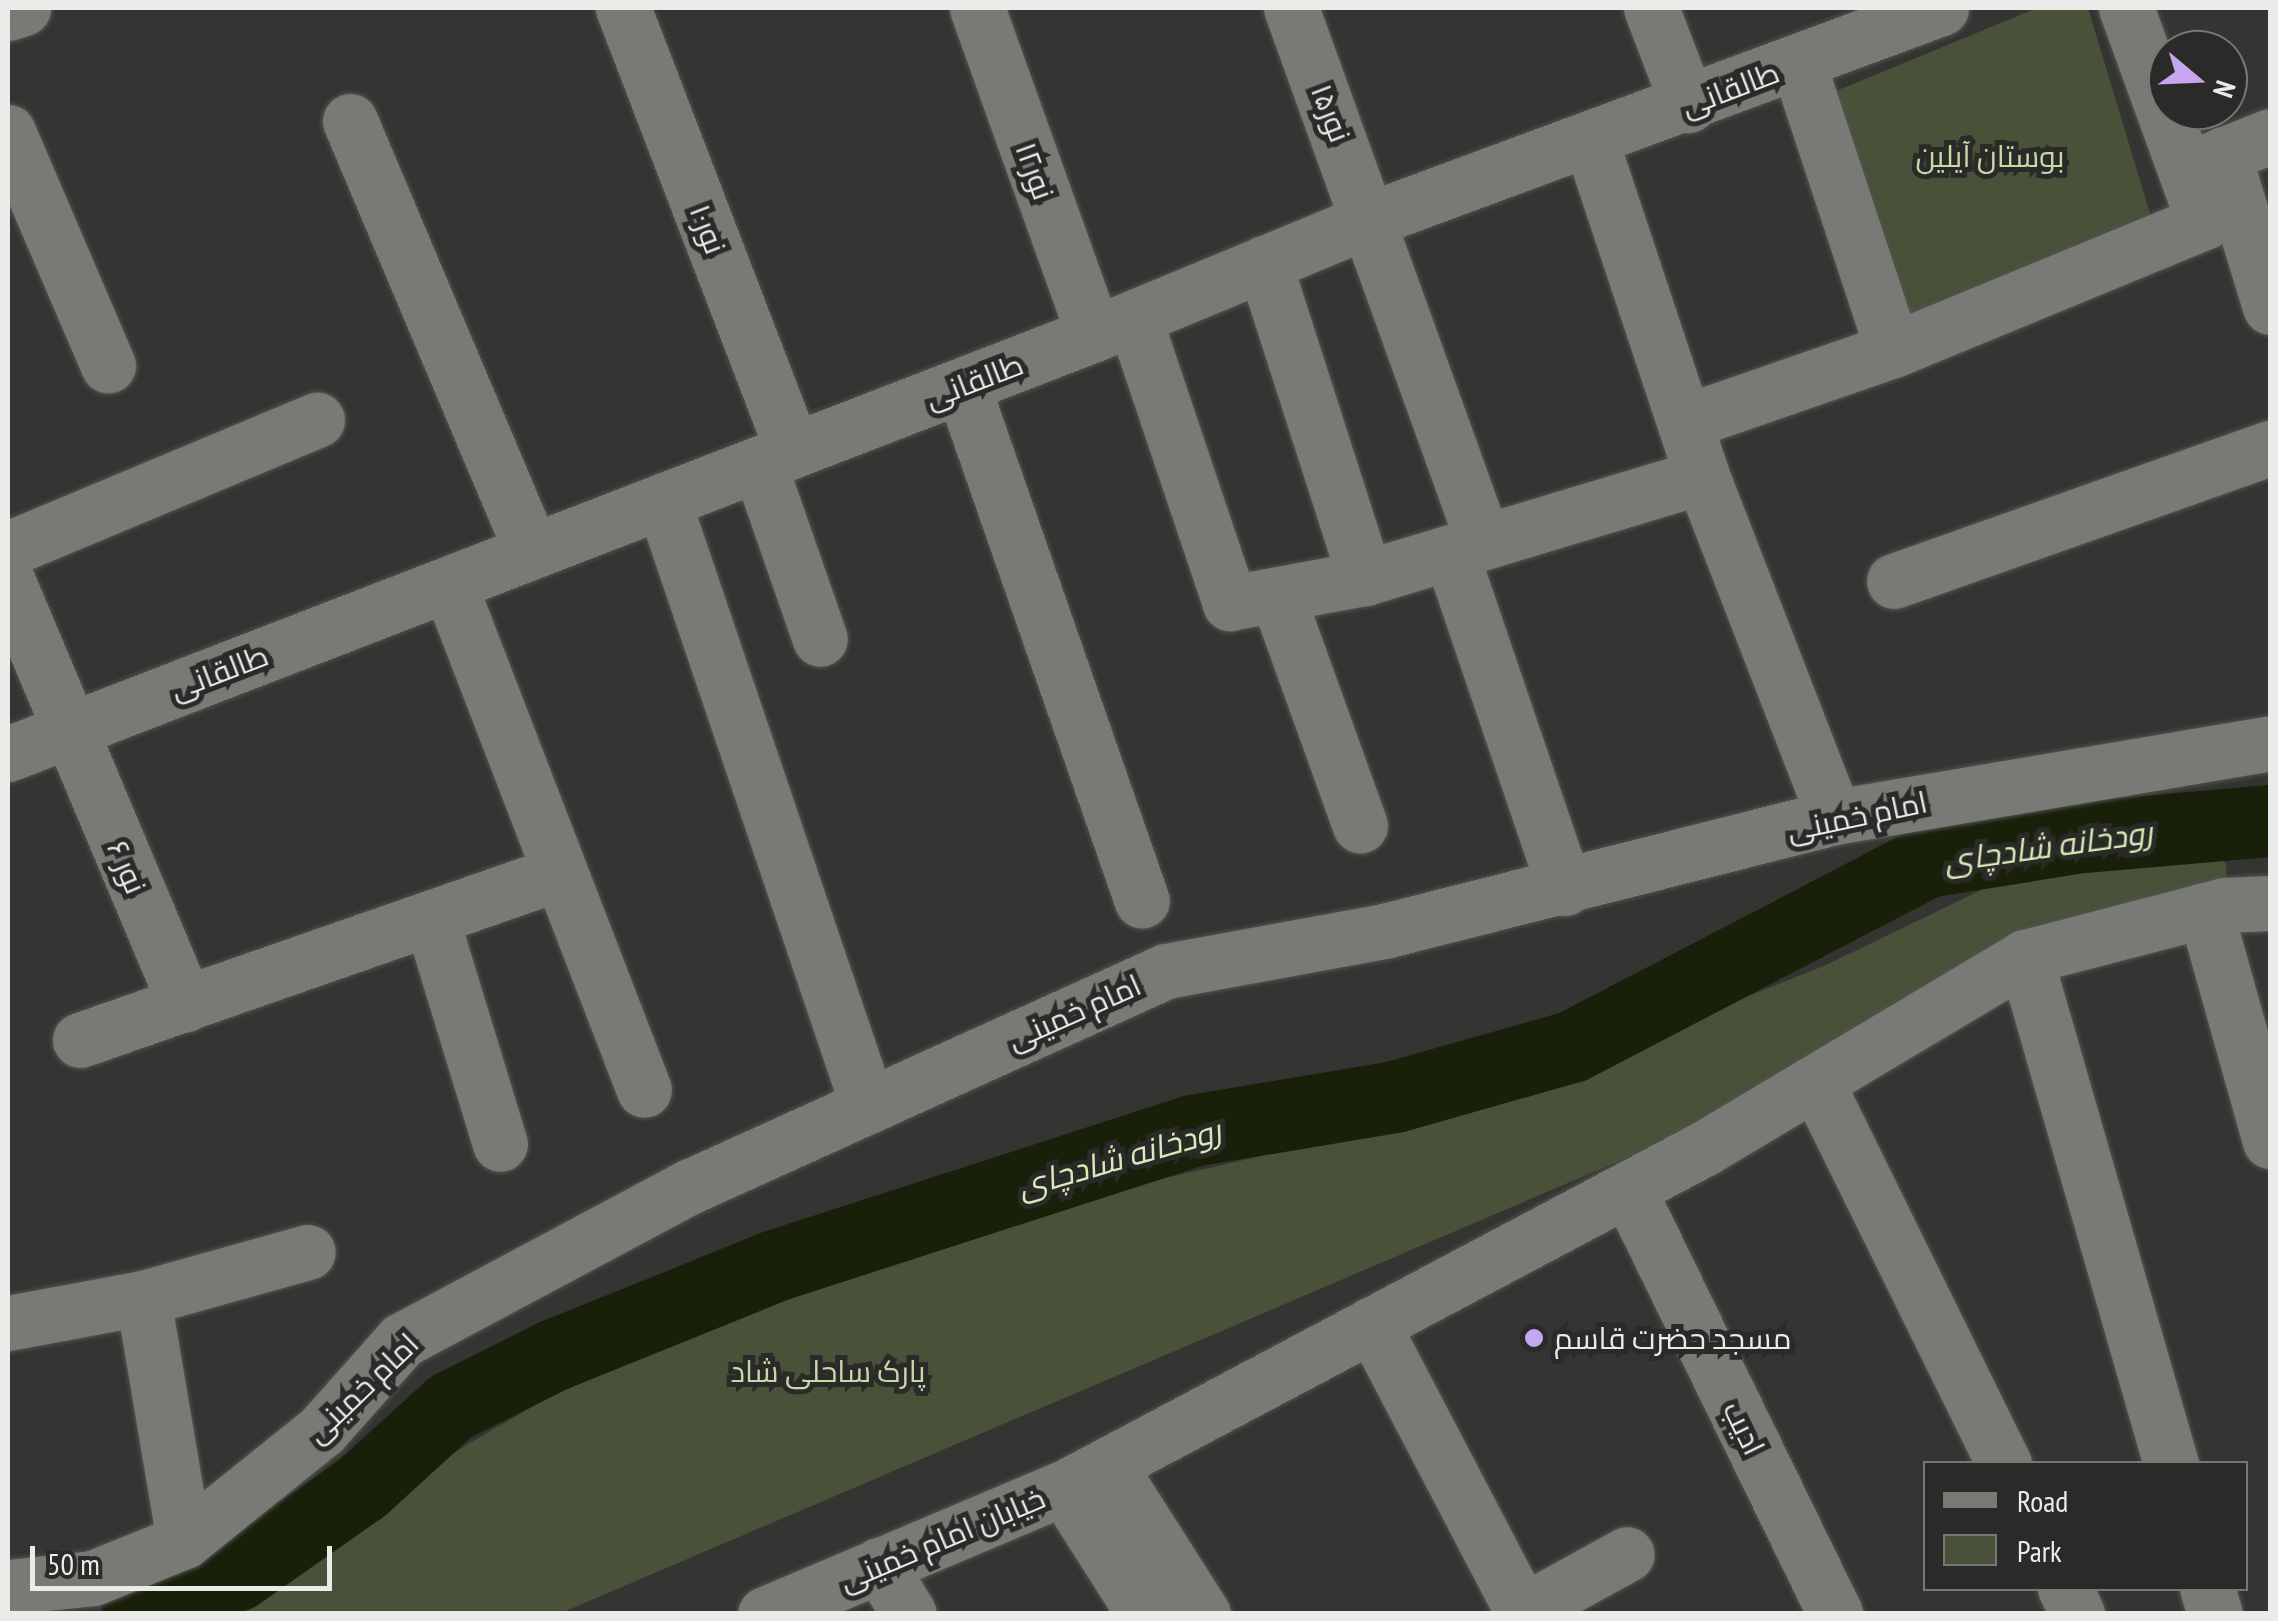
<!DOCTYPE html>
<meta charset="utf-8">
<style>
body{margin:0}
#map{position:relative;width:2278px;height:1621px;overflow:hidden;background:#343532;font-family:"PT Sans Narrow",Cairo,sans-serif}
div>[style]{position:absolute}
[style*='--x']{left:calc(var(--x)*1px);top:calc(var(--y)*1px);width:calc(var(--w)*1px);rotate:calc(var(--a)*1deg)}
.green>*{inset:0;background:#495139}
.river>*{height:72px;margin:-36px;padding:0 36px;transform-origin:36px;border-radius:36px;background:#19200a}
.roads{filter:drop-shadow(0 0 2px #525350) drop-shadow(0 0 2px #525350)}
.minor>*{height:55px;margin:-27.5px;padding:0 27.5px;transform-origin:27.5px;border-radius:27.5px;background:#787a76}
.dots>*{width:28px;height:28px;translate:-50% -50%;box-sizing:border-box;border:5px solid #2a2b29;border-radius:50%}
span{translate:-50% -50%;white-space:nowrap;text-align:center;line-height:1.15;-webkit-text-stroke:10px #2a2b29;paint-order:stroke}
.street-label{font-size:30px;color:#ebebea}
.park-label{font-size:30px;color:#c7d9a7}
.poi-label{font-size:30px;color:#ebebea}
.left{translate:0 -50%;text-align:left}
.water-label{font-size:32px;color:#d7eab7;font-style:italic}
.frame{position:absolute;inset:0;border:10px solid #ebebea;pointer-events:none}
.legend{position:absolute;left:1923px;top:1461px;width:325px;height:130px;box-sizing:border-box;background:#2a2b29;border:2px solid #777876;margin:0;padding:12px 18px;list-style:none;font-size:30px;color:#ebebea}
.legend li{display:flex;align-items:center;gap:20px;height:50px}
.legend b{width:50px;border:2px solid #777876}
.north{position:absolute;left:2148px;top:30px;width:100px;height:100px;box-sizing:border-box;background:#2a2b29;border:2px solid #777876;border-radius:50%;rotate:109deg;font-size:28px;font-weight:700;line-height:40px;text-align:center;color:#ebebea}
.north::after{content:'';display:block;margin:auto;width:35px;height:45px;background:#c7a6f0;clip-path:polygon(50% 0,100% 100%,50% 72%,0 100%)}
.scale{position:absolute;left:30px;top:1546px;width:302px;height:45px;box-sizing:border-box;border:5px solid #ebebea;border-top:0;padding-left:12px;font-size:30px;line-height:35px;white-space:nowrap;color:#ebebea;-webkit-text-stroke:8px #2a2b29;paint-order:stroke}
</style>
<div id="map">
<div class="green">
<div style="clip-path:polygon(2037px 8px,2088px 8px,2151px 217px,1911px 316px,1836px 91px)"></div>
<div style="clip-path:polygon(2199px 837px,2226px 864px,2228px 907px,2025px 957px,1760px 1101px,561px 1613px,177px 1614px,294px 1558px,468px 1444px,775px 1266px,884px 1227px,1070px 1200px,1339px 1138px,1646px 1037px,1826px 965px,2031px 866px)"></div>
</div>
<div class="river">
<div style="--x:138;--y:1614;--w:107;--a:-21.3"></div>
<div style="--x:238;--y:1575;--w:151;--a:-35.1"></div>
<div style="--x:362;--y:1488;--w:120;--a:-42.3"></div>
<div style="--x:451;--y:1407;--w:116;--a:-26.6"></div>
<div style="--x:555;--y:1355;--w:237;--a:-22"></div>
<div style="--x:775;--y:1266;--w:438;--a:-17.9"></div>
<div style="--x:1192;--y:1131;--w:206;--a:-9.5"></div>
<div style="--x:1395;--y:1097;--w:184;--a:-15.8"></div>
<div style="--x:1572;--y:1047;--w:400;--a:-27.5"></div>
<div style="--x:1927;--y:862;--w:150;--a:-9.2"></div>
<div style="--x:2075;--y:838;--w:196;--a:-5"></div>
</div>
<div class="roads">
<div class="minor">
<div style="--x:623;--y:8;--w:474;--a:69"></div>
<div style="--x:977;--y:8;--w:346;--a:70.3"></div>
<div style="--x:1291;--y:8;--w:567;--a:70.19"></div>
<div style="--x:1651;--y:8;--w:104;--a:69.1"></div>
<div style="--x:8;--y:13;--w:16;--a:-18"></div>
<div style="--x:1798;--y:63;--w:302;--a:71.7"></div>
<div style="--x:1893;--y:350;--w:336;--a:-22.4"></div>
<div style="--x:2204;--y:222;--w:228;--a:-110"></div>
<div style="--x:350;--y:121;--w:467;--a:67.1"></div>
<div style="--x:8;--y:132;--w:254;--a:66.8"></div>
<div style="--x:1591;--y:142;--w:352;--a:71.6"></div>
<div style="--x:1702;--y:476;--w:366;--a:68.8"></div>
<div style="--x:2223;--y:154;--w:160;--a:72.9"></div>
<div style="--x:2188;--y:169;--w:88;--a:-21.9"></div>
<div style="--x:1264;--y:263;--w:331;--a:72.2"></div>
<div style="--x:1134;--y:318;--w:301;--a:71.4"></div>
<div style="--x:1230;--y:603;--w:137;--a:-10.5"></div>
<div style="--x:1365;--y:578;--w:352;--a:-16.8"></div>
<div style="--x:962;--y:385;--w:546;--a:70.77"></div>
<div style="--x:1685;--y:422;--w:220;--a:-19.1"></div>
<div style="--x:759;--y:464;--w:185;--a:70.8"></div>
<div style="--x:663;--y:501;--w:639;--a:71.28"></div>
<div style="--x:8;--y:549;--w:335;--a:-22.7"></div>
<div style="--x:1451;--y:554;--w:353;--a:71.2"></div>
<div style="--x:1894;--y:581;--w:399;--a:-19.5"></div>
<div style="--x:8;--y:582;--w:458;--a:67.2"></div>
<div style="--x:449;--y:584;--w:542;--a:68.92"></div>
<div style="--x:1277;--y:595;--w:245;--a:70.2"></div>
<div style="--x:8;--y:754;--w:1164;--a:-21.14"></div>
<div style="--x:1094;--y:334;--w:300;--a:-22.5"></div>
<div style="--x:1371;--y:219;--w:608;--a:-20.31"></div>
<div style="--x:2205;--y:910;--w:240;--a:74.3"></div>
<div style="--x:431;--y:918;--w:236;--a:73"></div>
<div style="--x:2025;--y:957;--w:528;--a:73.94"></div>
<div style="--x:80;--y:1040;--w:507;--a:-19.22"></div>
<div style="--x:1816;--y:1082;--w:426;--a:63.8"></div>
<div style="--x:1628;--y:1189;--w:473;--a:64"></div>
<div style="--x:143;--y:1298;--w:246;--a:80.4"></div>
<div style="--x:8;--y:1323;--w:137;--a:-10.5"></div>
<div style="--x:143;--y:1298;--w:171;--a:-15.6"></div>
<div style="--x:1372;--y:1324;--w:324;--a:62.4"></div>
<div style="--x:1108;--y:1465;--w:177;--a:57.5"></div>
<div style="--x:1064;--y:1488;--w:149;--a:57.6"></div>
<div style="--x:879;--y:1565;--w:57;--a:58.5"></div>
<div style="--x:8;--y:1587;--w:85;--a:-6"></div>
<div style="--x:93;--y:1578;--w:98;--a:-22.1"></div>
<div style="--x:184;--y:1541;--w:177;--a:-38.8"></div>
<div style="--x:322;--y:1430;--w:120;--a:-48.4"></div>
<div style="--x:402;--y:1340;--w:327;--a:-28.1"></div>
<div style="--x:691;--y:1186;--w:521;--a:-24.35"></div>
<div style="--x:1166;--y:971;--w:222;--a:-10.4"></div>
<div style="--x:1384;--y:931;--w:464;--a:-14.2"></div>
<div style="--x:1834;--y:817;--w:442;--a:-9.6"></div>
<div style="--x:2065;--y:1588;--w:29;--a:65"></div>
<div style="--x:2207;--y:1588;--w:27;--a:73"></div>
<div style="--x:765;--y:1614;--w:324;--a:-22.9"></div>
<div style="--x:1064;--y:1488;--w:723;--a:-27.95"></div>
<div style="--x:1703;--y:1149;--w:375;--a:-30.8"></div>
<div style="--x:2025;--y:957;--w:206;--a:-14.6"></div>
<div style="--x:2224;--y:905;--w:46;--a:-2.5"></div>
<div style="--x:1518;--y:1614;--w:124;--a:-28.8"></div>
</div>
</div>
<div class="dots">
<div style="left:1534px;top:1338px;background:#c7a6f0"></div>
</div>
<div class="street-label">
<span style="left:1730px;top:89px;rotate:-21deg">طالقانی</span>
<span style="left:1331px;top:113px;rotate:69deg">نور۱۵</span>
<span style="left:1035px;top:171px;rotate:70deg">نور۱۲</span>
<span style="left:708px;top:229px;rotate:69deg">نور۱۰</span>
<span style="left:974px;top:381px;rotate:-21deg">طالقانی</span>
<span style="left:219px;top:672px;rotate:-21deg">طالقانی</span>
<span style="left:1857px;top:816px;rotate:-12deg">امام خمینی</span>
<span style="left:127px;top:867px;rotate:67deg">نور ۶</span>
<span style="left:1074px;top:1012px;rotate:-24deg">امام خمینی</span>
<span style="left:362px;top:1388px;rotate:-44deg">امام خمینی</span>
<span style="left:1744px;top:1428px;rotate:64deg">ادیب</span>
<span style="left:942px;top:1539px;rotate:-23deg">خیابان امام خمینی</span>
</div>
<div class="park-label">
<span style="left:1990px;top:156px">بوستان آیلین</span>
<span style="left:828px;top:1371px">پارک ساحلی شاد</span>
</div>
<div class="poi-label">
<span class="left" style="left:1554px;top:1338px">مسجد حضرت قاسم</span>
</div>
<div class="water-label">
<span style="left:2048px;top:846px;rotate:-8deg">رودخانه شادچای</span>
<span style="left:1119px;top:1158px;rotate:-16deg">رودخانه شادچای</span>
</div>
<div class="frame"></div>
<ul class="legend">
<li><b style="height:12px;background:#787a76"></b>Road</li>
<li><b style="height:28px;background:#495139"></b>Park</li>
</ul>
<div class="north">N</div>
<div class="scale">50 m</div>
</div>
